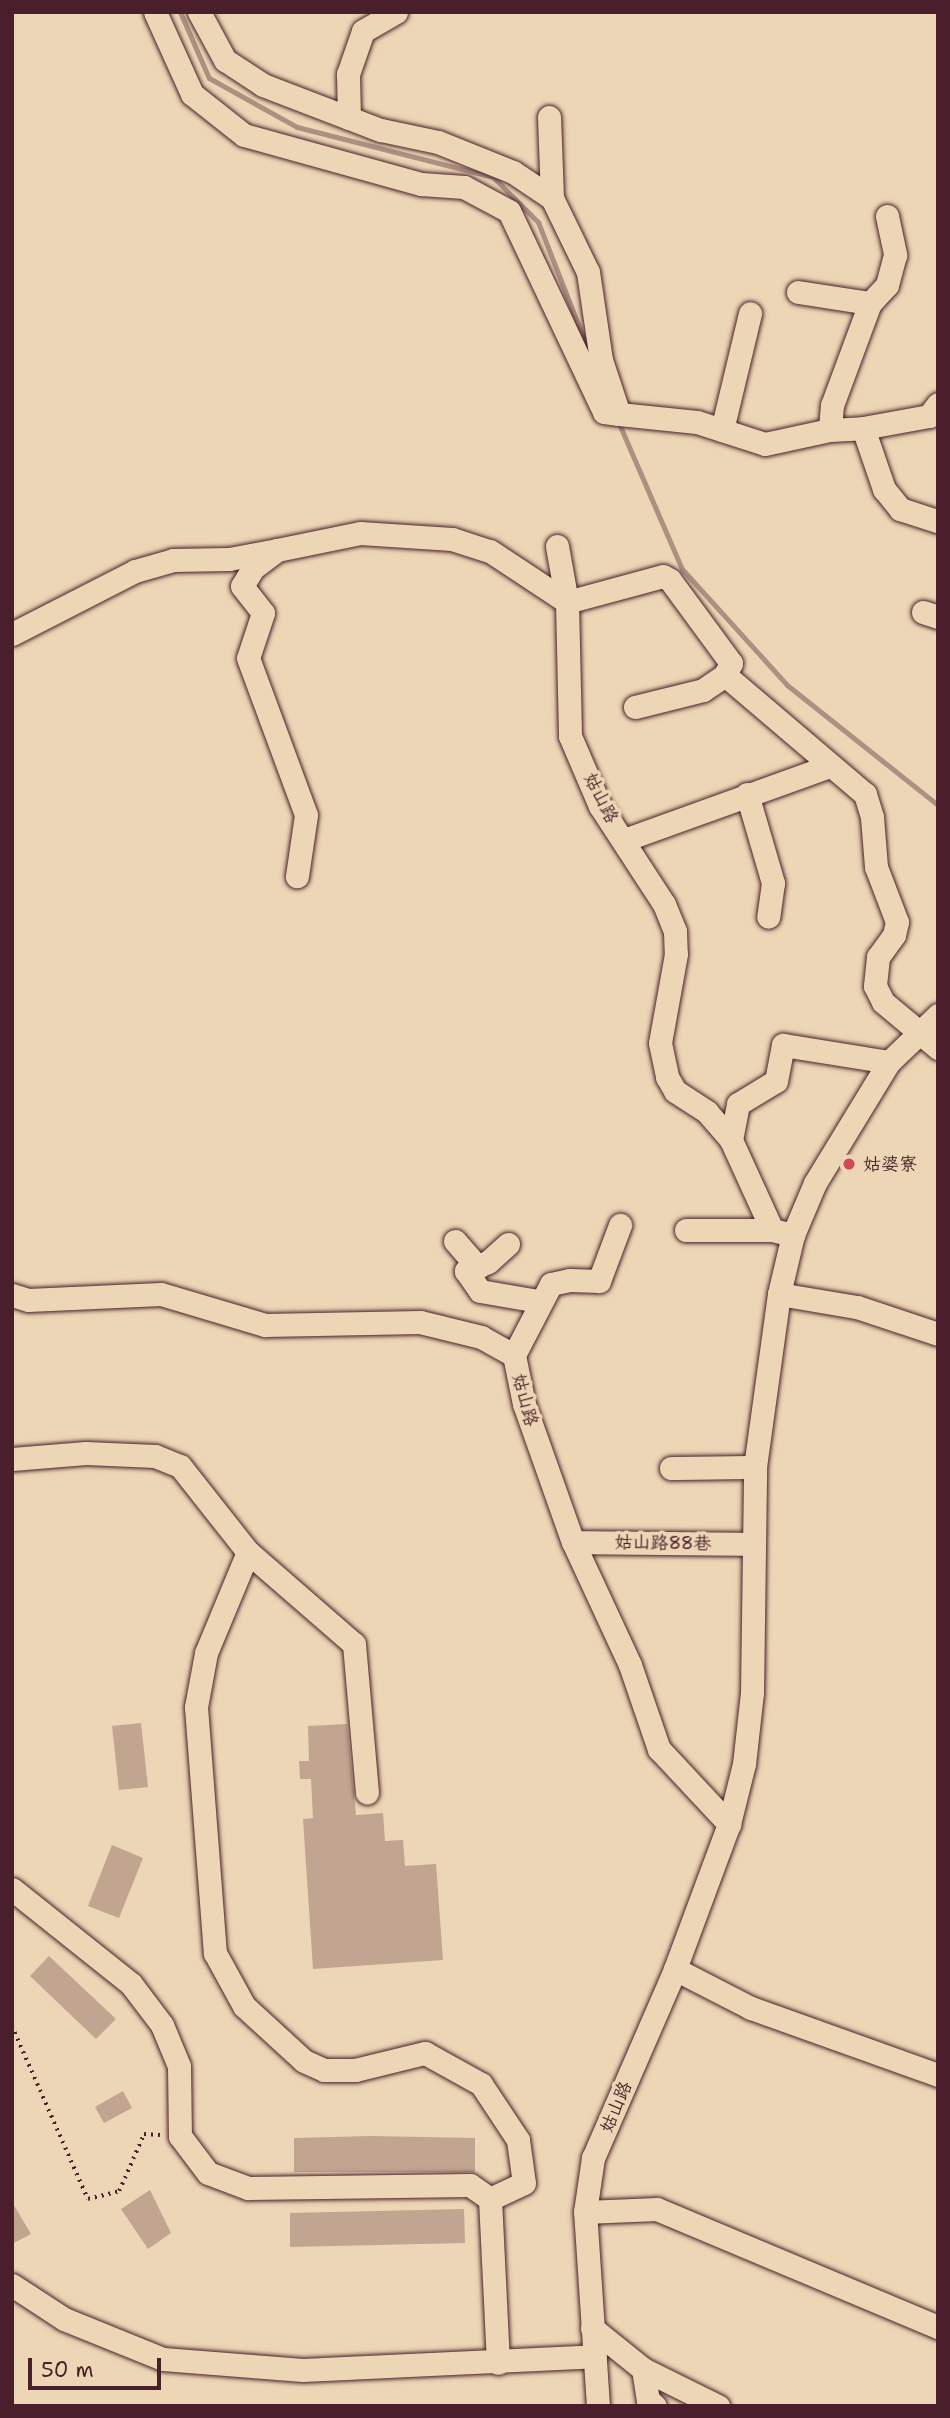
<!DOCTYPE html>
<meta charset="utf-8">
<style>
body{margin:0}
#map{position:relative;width:950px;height:2418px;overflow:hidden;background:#ecd6b5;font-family:"Shantell Sans","LXGW WenKai TC",sans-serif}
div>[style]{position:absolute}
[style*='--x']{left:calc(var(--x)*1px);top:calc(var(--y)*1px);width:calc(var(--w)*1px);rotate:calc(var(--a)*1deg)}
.stream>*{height:5px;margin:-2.5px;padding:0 2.5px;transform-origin:2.5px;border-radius:2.5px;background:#ad9081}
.building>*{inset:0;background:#c1a591}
.path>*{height:3.5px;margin-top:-1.75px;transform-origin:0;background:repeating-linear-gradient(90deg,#4a1f2b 0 2px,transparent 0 7px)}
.roads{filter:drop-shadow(0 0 2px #4a1f2b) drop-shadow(0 0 2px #4a1f2b)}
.minor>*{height:23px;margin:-11.5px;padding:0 11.5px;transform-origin:11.5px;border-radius:11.5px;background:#ecd6b5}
.dots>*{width:19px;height:19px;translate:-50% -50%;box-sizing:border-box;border:4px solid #ecd6b5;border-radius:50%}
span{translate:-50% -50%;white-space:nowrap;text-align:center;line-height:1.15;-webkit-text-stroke:7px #ecd6b5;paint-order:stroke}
.street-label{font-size:18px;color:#4a1f2b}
.poi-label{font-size:18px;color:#4a1f2b}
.left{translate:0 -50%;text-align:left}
.frame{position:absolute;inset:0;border:14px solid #4a1f2b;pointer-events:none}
.scale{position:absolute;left:28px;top:2358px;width:133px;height:32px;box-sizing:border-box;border:4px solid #4a1f2b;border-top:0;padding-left:9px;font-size:21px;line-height:24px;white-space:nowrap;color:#4a1f2b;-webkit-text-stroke:5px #ecd6b5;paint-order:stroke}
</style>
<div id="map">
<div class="stream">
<div style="--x:180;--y:12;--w:72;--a:66.3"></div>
<div style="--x:209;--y:78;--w:101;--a:29.1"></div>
<div style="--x:297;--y:127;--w:202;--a:14.3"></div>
<div style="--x:493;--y:177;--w:64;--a:45"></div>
<div style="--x:538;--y:222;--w:140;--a:68.6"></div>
<div style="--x:617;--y:419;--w:163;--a:66.6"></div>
<div style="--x:682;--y:569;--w:156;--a:47.8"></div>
<div style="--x:787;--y:685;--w:193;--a:38.5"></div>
</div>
<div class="building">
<div style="clip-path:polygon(141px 1723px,148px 1787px,119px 1790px,112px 1726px)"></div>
<div style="clip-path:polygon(347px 1724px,356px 1815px,383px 1813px,385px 1841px,403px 1840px,405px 1866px,436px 1864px,443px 1960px,313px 1969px,303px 1819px,313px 1818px,311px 1779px,300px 1779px,299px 1761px,309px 1761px,308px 1726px)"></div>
<div style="clip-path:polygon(112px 1845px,143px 1858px,119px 1918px,88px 1906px)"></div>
<div style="clip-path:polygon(49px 1956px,116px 2019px,96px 2039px,30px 1976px)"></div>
<div style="clip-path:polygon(123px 2091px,132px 2108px,104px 2123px,95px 2107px)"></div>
<div style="clip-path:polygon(372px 2136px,475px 2138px,475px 2172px,294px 2172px,294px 2138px)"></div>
<div style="clip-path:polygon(150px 2190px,171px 2233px,148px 2249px,121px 2209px)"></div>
<div style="clip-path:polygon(12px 2202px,31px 2234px,12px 2244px)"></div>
<div style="clip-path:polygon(464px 2209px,465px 2243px,290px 2247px,290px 2213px)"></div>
</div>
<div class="path">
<div style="--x:12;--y:2026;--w:189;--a:66.3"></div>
<div style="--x:88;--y:2199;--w:32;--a:-14"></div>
<div style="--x:119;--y:2191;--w:62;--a:-66.3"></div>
<div style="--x:144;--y:2134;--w:16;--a:4"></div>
</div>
<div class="roads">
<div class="minor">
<div style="--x:155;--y:12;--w:90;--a:65.7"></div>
<div style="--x:192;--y:94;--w:66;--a:38.3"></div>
<div style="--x:244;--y:135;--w:184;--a:15.5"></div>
<div style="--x:421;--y:184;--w:43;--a:4"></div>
<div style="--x:464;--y:187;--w:51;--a:28.1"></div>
<div style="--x:509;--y:211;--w:222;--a:64.7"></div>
<div style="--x:604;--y:412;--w:15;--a:8"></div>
<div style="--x:199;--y:12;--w:55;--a:61.6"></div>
<div style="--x:225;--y:60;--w:45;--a:33.3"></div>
<div style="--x:263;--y:85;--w:92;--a:21"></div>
<div style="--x:396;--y:12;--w:38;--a:150"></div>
<div style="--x:363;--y:31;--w:46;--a:109.2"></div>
<div style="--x:348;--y:74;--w:44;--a:88.7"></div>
<div style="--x:349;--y:118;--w:34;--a:21"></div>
<div style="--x:381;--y:130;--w:58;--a:11.9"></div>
<div style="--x:438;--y:142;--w:81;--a:21.8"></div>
<div style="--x:513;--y:172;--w:47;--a:33.7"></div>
<div style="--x:552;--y:198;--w:81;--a:-92.1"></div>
<div style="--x:552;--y:198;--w:82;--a:64.1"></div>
<div style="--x:588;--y:272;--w:89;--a:81.6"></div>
<div style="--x:601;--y:360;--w:57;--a:71.6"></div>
<div style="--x:619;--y:414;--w:78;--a:5.9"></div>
<div style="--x:697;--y:422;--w:71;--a:17.9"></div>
<div style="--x:765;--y:444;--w:66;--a:-12.2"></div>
<div style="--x:887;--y:216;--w:40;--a:78"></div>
<div style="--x:895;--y:255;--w:31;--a:105"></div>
<div style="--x:887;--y:285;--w:25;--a:133"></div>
<div style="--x:870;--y:303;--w:109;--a:110.4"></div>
<div style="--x:832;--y:405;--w:25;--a:95"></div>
<div style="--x:830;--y:430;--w:33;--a:-3"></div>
<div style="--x:863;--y:428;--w:65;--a:71"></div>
<div style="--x:884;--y:489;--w:26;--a:51"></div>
<div style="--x:900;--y:509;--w:40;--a:18"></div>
<div style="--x:798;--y:292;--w:73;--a:8.7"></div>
<div style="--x:863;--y:428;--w:67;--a:-10.3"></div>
<div style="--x:929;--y:416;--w:15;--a:-53"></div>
<div style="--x:722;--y:430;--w:120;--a:-76.5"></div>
<div style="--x:557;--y:546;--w:57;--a:79.9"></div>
<div style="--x:567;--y:602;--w:99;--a:-15.2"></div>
<div style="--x:663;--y:576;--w:8;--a:30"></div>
<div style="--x:670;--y:580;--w:103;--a:53.7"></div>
<div style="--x:731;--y:663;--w:13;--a:117"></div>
<div style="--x:277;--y:550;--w:85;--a:-11.6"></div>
<div style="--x:360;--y:533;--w:92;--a:3.7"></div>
<div style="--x:452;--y:539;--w:40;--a:18"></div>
<div style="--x:490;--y:551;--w:92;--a:33.5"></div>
<div style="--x:567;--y:602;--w:134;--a:88.7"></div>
<div style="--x:570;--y:736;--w:76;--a:66.8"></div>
<div style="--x:600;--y:806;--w:117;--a:56.9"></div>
<div style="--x:664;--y:904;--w:29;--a:68"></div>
<div style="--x:675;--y:931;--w:23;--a:88"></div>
<div style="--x:676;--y:954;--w:90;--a:100.2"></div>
<div style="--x:660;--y:1043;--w:35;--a:78"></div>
<div style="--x:667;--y:1077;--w:16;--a:60"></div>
<div style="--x:675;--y:1091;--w:38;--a:33"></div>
<div style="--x:707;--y:1112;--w:37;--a:49"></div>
<div style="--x:731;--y:1140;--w:99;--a:65.5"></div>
<div style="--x:772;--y:1230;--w:22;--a:13"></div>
<div style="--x:923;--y:612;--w:16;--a:18"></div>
<div style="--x:12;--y:634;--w:138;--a:-27.1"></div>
<div style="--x:135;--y:571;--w:40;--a:-16"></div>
<div style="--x:173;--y:560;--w:56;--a:-1"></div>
<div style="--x:229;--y:559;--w:49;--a:-10.6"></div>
<div style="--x:277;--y:550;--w:30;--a:143"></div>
<div style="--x:253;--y:568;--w:21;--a:121"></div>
<div style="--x:242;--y:586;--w:34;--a:52"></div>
<div style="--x:263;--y:613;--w:47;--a:108.4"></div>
<div style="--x:248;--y:658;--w:167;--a:69.7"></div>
<div style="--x:306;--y:815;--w:62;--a:98.4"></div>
<div style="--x:635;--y:707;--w:70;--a:-14"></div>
<div style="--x:703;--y:690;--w:27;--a:-34"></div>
<div style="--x:725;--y:675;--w:184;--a:40.4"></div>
<div style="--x:865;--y:794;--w:24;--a:73"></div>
<div style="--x:872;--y:817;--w:50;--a:85.4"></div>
<div style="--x:876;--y:867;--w:59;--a:69.1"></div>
<div style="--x:897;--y:922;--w:13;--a:103"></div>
<div style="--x:894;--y:935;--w:27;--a:126"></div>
<div style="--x:878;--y:957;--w:29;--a:96"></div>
<div style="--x:875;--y:986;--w:18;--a:63"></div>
<div style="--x:883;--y:1002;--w:72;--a:39.9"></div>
<div style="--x:747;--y:794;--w:93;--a:73.7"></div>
<div style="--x:773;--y:883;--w:34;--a:98"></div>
<div style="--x:624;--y:840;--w:218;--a:-19.8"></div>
<div style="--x:731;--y:1140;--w:37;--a:-79"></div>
<div style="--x:738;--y:1104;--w:44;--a:-31.2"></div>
<div style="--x:776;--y:1081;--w:37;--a:-79"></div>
<div style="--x:783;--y:1045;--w:107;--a:9.1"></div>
<div style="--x:686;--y:1230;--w:86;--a:0"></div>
<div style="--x:455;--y:1241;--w:35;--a:49"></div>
<div style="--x:508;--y:1244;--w:27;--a:138"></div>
<div style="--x:488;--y:1262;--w:24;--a:158"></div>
<div style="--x:466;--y:1271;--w:24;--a:55"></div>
<div style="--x:480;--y:1291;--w:59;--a:9.8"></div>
<div style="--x:779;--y:1294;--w:79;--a:9.5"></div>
<div style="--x:857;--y:1307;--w:85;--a:18.4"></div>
<div style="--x:12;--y:1295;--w:17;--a:17"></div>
<div style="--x:28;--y:1300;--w:133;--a:-2.6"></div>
<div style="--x:161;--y:1294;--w:109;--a:16.6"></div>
<div style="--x:265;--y:1325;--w:155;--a:-1.1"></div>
<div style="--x:420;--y:1322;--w:63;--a:13.8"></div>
<div style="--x:481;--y:1337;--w:38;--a:29"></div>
<div style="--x:514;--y:1355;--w:50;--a:78.5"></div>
<div style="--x:524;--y:1404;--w:146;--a:70.5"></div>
<div style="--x:573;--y:1542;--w:136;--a:65.1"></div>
<div style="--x:630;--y:1665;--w:89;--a:71"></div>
<div style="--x:659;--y:1749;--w:103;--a:47"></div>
<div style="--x:514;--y:1355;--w:80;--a:-62.5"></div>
<div style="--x:551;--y:1284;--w:19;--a:-12"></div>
<div style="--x:570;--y:1280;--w:29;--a:2"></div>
<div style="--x:599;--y:1281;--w:60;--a:-69.4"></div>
<div style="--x:12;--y:1459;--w:74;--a:-4.6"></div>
<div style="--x:86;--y:1453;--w:69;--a:2.5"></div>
<div style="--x:155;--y:1456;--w:27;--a:22"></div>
<div style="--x:180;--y:1466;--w:110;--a:51.7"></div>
<div style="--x:248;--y:1552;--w:140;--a:41"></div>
<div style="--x:354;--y:1644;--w:149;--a:85"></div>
<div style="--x:671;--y:1468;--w:84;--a:-0.7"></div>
<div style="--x:573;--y:1542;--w:180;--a:0.6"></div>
<div style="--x:248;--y:1552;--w:109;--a:112.6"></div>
<div style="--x:206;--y:1653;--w:55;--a:100.5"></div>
<div style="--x:196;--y:1707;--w:247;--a:85.6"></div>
<div style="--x:215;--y:1953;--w:60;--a:61.3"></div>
<div style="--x:244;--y:2006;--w:81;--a:42.5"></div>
<div style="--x:304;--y:2061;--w:22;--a:24"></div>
<div style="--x:324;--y:2070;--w:31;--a:0"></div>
<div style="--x:355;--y:2070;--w:72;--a:-13.7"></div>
<div style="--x:425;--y:2053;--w:64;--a:29"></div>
<div style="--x:481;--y:2084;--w:67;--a:56.5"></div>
<div style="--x:518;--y:2140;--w:43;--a:82.1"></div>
<div style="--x:524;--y:2183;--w:38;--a:155"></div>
<div style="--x:12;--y:1889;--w:152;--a:38.6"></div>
<div style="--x:131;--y:1984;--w:51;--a:52.9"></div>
<div style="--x:162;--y:2025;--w:44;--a:67.5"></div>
<div style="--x:179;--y:2066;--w:70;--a:89.2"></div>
<div style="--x:180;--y:2136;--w:46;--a:52.9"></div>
<div style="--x:208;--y:2173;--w:43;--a:20.6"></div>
<div style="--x:248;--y:2188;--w:222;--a:-0.8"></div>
<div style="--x:470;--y:2185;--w:24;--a:35"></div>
<div style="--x:490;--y:2199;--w:164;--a:87.2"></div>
<div style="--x:675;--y:1969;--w:85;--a:27.2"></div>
<div style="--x:751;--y:2008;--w:199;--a:19.7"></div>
<div style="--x:585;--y:2212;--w:72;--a:-2.4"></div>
<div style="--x:657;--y:2209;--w:305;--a:22.8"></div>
<div style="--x:12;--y:2285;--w:62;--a:33.2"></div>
<div style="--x:64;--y:2319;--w:107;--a:22"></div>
<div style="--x:163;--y:2359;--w:140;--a:4.5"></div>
<div style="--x:303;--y:2370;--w:292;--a:-2.7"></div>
<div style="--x:592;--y:2328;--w:65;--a:38.8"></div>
<div style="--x:643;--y:2369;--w:31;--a:81"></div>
<div style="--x:648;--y:2400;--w:9;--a:41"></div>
<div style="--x:643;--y:2369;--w:84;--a:26.3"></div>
<div style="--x:598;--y:2406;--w:194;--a:-93.8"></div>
<div style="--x:585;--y:2212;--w:55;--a:-81.6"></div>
<div style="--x:593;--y:2158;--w:206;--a:-66.5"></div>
<div style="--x:675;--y:1969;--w:155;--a:-69.6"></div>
<div style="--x:729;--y:1824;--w:62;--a:-76"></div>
<div style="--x:744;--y:1764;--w:71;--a:-83.6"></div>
<div style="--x:752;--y:1693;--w:226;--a:-89.2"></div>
<div style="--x:755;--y:1467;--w:175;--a:-82.1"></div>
<div style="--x:779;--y:1294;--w:61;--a:-76.7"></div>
<div style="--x:793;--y:1235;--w:56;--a:-67.1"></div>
<div style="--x:815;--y:1183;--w:142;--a:-58.6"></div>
<div style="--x:889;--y:1062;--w:68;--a:-43.8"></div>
</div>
</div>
<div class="dots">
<div style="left:849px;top:1164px;background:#d1495b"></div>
</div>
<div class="street-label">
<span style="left:601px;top:798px;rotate:63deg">姑山路</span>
<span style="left:525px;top:1400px;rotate:75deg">姑山路</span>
<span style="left:663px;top:1543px;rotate:1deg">姑山路88巷</span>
<span style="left:616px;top:2107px;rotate:-67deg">姑山路</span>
</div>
<div class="poi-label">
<span class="left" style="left:863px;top:1164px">姑婆寮</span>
</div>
<div class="frame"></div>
<div class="scale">50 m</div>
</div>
